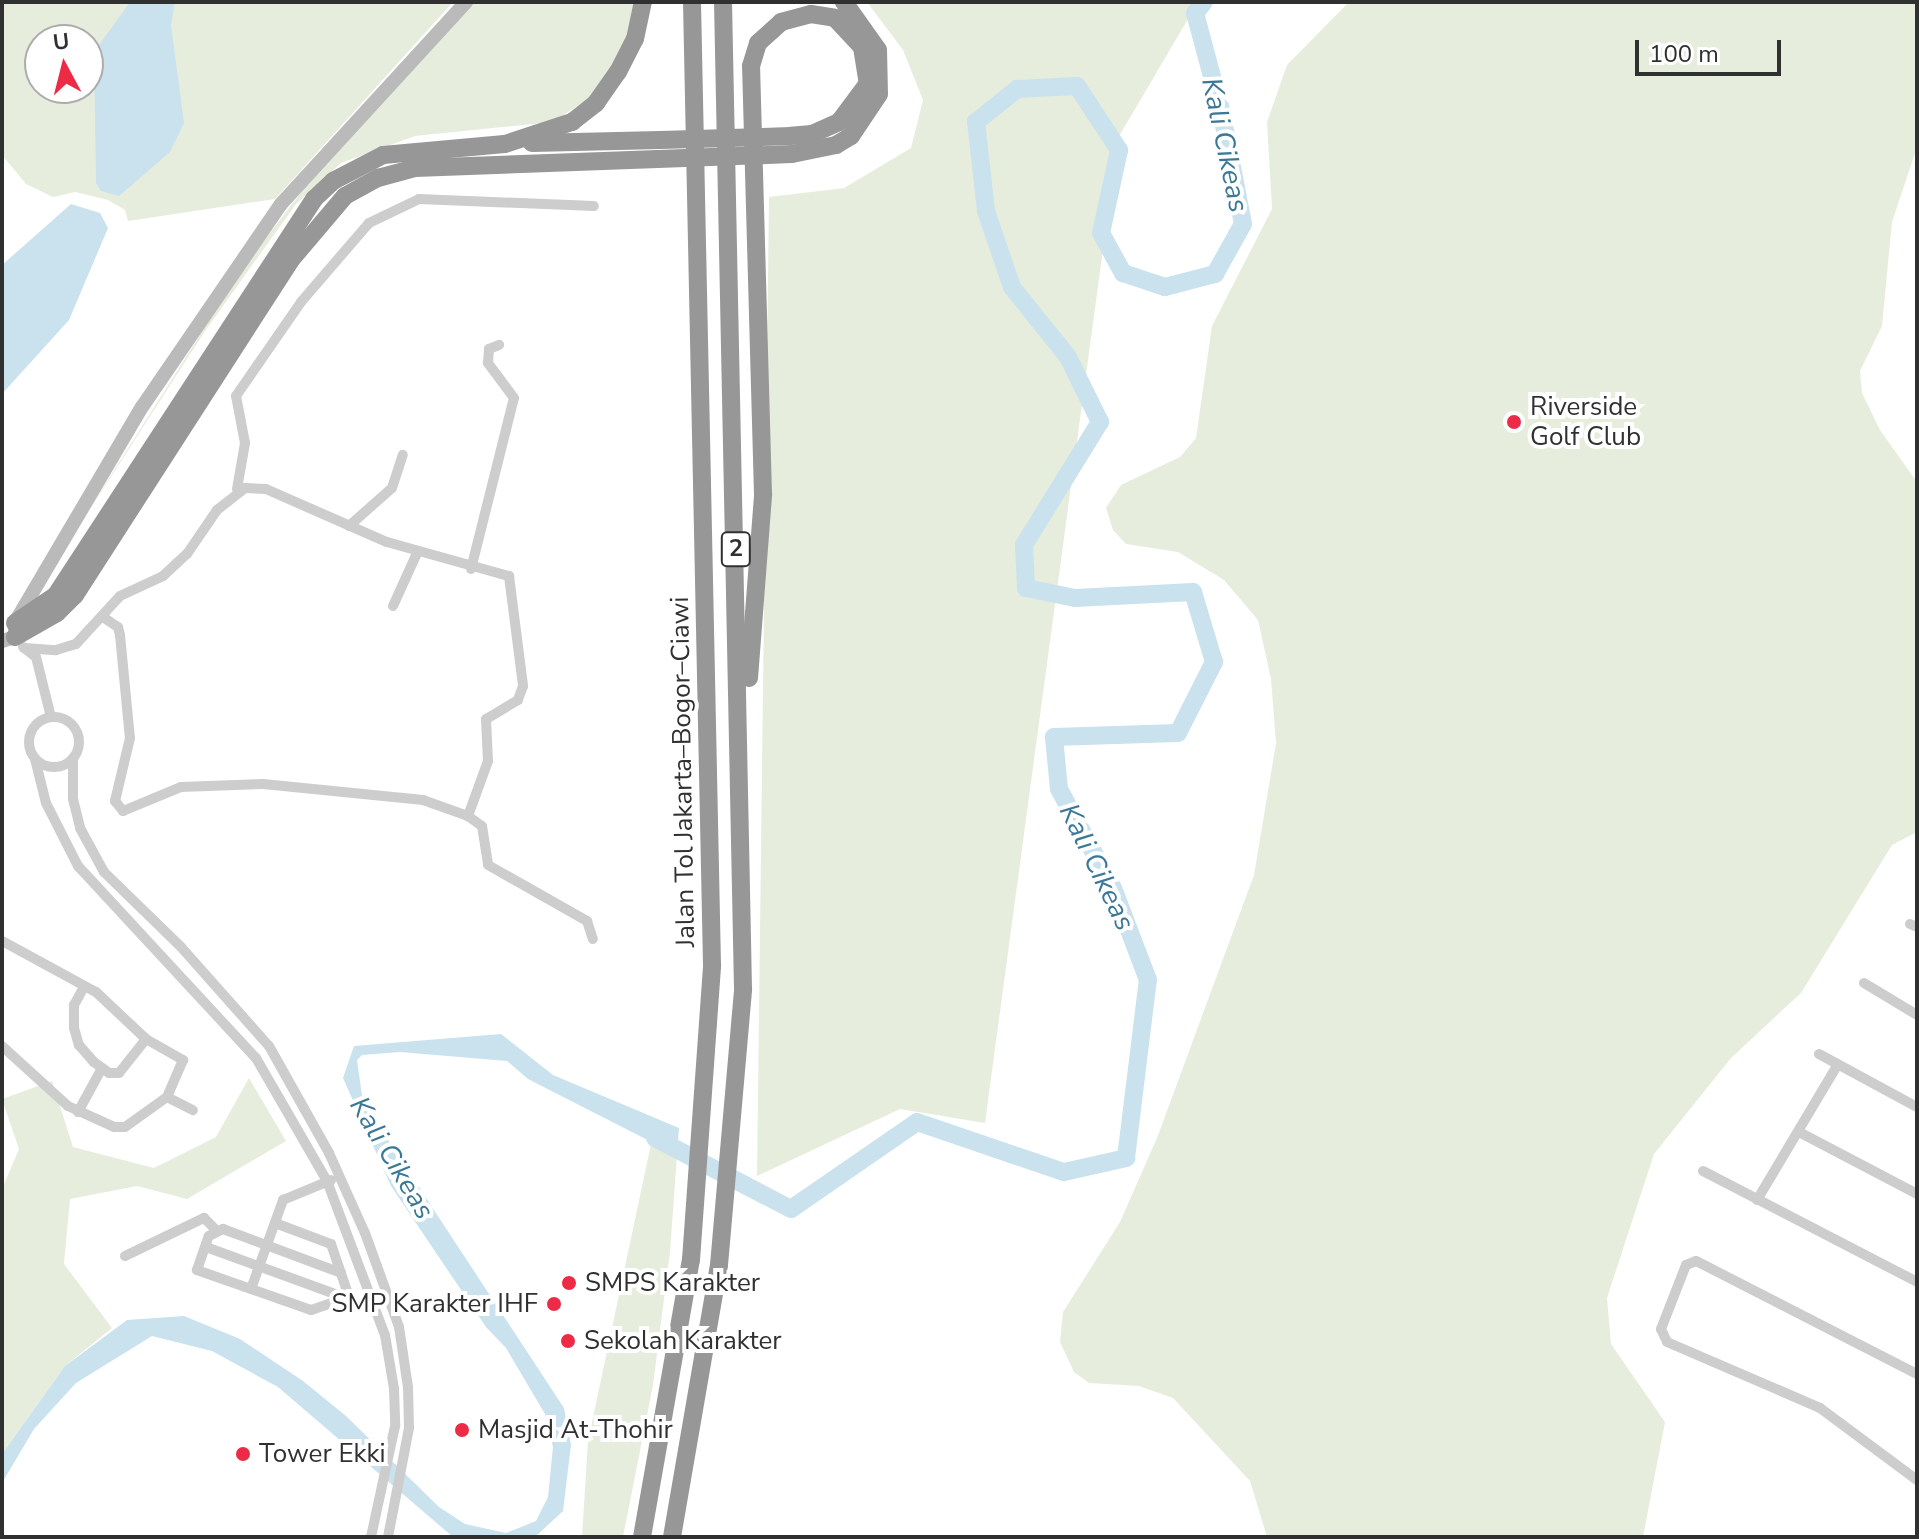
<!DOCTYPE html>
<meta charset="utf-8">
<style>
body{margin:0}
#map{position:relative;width:1919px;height:1539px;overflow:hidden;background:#fff;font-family:"Nunito Sans",sans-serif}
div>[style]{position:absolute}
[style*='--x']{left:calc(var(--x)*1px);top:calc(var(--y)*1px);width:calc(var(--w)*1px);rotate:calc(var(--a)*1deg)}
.green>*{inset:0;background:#e7eddd}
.water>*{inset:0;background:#c9e2ee}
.river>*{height:18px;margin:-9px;padding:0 9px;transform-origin:9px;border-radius:9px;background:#c9e2ee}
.minor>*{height:10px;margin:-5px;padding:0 5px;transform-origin:5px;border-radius:5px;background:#cdcdcd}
.minor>.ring{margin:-5px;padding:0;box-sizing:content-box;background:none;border:10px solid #cdcdcd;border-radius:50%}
.secondary>*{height:14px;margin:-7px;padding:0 7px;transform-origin:7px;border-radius:7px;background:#bababa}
.motorway>*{height:18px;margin:-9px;padding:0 9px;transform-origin:9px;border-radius:9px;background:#979797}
.motorway-bridge>*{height:18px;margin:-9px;padding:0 9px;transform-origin:9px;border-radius:9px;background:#979797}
.dots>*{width:22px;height:22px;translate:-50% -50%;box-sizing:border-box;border:4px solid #fff;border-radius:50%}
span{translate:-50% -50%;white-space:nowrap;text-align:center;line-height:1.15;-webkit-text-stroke:8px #fff;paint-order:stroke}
.shield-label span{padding:2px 6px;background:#fff;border:2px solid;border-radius:6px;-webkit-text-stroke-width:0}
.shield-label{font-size:24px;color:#303030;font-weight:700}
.poi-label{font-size:26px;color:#303030}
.left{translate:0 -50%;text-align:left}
.right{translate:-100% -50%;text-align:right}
.street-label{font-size:26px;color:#303030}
.water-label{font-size:28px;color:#397896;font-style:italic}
.frame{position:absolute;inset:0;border:4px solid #303030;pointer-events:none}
.north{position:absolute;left:24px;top:24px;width:80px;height:80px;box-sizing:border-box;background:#fff;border:2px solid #acacac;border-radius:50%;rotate:353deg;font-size:22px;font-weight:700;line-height:32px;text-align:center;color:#303030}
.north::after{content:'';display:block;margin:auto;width:28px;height:36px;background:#ed2b46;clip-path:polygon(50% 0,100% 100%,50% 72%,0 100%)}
.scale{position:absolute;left:1635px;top:40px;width:146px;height:36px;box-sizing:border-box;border:4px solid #303030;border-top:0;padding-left:10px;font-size:24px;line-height:28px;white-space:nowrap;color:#303030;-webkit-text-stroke:6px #fff;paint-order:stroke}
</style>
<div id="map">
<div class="green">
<div style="clip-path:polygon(evenodd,2px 2px,453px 2px,275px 199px,128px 221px,125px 210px,108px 200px,75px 192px,53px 197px,26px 184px,2px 155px,2px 2px,40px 40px,88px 40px,88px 88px,40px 88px,40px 40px)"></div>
<div style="clip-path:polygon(473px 2px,637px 2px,627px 41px,601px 90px,553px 122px,415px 136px,341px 163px,296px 204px,205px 331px,45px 579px,242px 269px,323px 164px)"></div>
<div style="clip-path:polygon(867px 2px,1198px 2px,1118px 138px,985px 1123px,900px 1109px,757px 1176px,769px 197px,844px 188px,911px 148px,923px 100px,903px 50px)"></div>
<div style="clip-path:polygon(1349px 2px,1917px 2px,1917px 147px,1892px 222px,1882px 326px,1860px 371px,1862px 393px,1880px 430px,1917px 482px,1917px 832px,1892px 845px,1801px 993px,1731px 1058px,1654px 1154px,1607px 1298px,1611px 1344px,1665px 1422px,1643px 1537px,1267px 1537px,1250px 1481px,1173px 1398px,1139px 1386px,1089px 1383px,1074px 1372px,1060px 1342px,1063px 1312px,1120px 1222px,1157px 1138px,1254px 875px,1276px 743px,1271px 679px,1258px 620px,1224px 580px,1178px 552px,1126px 544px,1113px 530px,1106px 508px,1121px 485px,1180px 457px,1196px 438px,1212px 326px,1272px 209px,1267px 122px,1287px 65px)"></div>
<div style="clip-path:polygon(249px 1078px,286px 1141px,187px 1199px,137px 1186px,70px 1199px,64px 1264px,112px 1328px,65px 1366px,2px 1454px,2px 1189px,19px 1149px,2px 1099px,52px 1081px,73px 1147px,154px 1168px,216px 1137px)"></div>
<div style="clip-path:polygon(651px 1144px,677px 1155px,670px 1252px,653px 1385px,623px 1537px,582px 1537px,588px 1441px)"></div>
</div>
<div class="water">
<div style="clip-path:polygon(130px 2px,175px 2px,171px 25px,184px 123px,170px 152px,119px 196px,101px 191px,96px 183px,94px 52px)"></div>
<div style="clip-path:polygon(71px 204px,100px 213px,108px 228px,69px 320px,2px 394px,2px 265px)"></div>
<div style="clip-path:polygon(501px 1034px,553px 1075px,679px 1128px,677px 1155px,528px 1079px,507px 1061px,400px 1052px,362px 1055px,357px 1060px,363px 1102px,564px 1408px,571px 1445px,563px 1511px,535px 1537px,453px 1537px,278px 1387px,212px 1351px,152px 1336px,76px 1383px,34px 1429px,2px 1483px,2px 1454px,65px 1366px,127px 1320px,184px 1316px,240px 1339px,303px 1381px,346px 1416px,439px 1507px,465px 1524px,506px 1533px,536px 1521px,548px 1497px,553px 1447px,545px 1414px,506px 1348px,486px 1327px,391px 1186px,343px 1078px,354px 1046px)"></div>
</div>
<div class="river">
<div style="--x:655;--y:1138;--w:153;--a:27.6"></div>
<div style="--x:791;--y:1209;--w:153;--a:-34.6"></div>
<div style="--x:917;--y:1122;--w:155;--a:18.8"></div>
<div style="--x:1064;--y:1172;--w:64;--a:-12.7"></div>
<div style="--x:1126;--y:1158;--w:179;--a:-83"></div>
<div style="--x:1148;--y:980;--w:98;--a:-110.8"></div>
<div style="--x:1113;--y:888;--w:113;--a:-118.6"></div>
<div style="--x:1059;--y:789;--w:52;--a:-95.5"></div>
<div style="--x:1054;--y:737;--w:124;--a:-1.8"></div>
<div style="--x:1178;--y:733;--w:80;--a:-63.1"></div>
<div style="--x:1214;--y:662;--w:73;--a:-106.7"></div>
<div style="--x:1193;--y:592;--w:118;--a:177.1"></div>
<div style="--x:1075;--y:598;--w:50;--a:-168.5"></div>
<div style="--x:1026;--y:588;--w:43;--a:-92.7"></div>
<div style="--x:1024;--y:545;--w:145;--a:-58.3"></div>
<div style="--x:1100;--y:422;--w:72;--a:-116.2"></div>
<div style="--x:1068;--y:357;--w:90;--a:-128.7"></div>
<div style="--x:1012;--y:287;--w:80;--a:-108.9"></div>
<div style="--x:986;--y:211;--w:90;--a:-96.4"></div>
<div style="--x:976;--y:122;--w:53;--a:-38.8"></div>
<div style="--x:1017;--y:89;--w:60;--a:-2.9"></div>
<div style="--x:1077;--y:86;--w:77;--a:56.7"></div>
<div style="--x:1119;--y:150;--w:85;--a:102.2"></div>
<div style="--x:1101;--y:233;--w:46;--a:61.2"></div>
<div style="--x:1123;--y:273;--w:44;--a:18.4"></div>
<div style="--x:1165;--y:287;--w:52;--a:-14.6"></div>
<div style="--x:1215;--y:274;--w:57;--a:-60.8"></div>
<div style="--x:1243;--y:224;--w:116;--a:-100.9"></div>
<div style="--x:1221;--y:110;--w:100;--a:-105"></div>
<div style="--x:1195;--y:13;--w:14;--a:-51"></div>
</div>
<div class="minor">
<div style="--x:237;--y:489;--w:47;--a:-80.1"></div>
<div style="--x:245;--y:443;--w:48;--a:-100.8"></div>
<div style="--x:236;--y:396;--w:114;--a:-55.3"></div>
<div style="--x:301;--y:302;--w:104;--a:-49.3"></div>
<div style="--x:369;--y:223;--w:55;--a:-25.6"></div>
<div style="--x:419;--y:199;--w:175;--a:2.3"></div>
<div style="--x:349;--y:526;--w:57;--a:-41.5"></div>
<div style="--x:392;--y:488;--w:35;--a:-72"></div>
<div style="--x:471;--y:569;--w:176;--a:-75.9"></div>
<div style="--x:514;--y:398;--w:44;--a:-126.6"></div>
<div style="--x:488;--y:363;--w:14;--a:-86"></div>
<div style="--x:489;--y:349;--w:11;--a:-22"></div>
<div style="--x:393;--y:606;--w:60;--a:-65.6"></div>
<div style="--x:103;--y:617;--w:18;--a:34"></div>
<div style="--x:118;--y:627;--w:8;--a:76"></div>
<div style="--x:120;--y:635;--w:103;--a:84.5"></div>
<div style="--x:130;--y:738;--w:65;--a:103.4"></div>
<div style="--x:115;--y:801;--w:13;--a:51"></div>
<div style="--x:123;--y:811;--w:63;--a:-22.5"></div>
<div style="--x:181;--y:787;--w:82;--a:-2.1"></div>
<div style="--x:263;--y:784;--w:161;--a:5.7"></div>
<div style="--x:423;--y:800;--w:48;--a:19.6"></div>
<div style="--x:23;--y:647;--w:16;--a:38"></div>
<div style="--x:36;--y:657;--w:62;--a:76"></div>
<div style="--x:24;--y:648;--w:32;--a:4"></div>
<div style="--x:56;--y:650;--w:21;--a:-17"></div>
<div style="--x:76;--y:644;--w:65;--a:-47.5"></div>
<div style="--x:120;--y:596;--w:47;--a:-24.9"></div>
<div style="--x:163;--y:576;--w:33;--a:-43"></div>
<div style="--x:187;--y:554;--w:53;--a:-55.7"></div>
<div style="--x:217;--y:510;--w:36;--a:-38"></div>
<div style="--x:245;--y:488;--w:21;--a:3"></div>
<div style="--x:266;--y:489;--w:132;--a:23.7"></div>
<div style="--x:387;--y:542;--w:127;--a:15.6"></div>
<div style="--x:509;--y:576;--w:111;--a:82.7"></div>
<div style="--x:523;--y:686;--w:15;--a:110"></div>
<div style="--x:518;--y:700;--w:37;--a:149"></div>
<div style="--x:486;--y:719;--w:42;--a:87.3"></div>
<div style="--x:488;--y:761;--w:59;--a:110"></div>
<div style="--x:468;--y:816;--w:17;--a:36"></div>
<div style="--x:482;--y:826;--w:39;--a:81"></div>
<div style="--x:488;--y:865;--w:114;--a:29.5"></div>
<div style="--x:587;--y:921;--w:19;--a:72"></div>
<div class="ring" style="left:29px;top:717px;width:40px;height:40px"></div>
<div style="--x:73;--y:758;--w:41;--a:90"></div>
<div style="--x:73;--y:799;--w:30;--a:76"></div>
<div style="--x:80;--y:828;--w:50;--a:61.4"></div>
<div style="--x:104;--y:872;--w:107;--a:44.2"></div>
<div style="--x:181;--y:947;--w:132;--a:48.4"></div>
<div style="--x:269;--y:1046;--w:123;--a:60.7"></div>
<div style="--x:329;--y:1153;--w:88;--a:65.8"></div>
<div style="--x:365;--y:1233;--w:100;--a:70.1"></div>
<div style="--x:399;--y:1327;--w:61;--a:81.5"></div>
<div style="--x:408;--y:1387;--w:41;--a:88.6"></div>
<div style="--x:409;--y:1428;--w:111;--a:100.9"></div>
<div style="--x:35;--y:759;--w:45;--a:76"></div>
<div style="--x:46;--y:803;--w:71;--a:63.1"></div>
<div style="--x:78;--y:866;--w:262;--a:47.2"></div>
<div style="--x:256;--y:1058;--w:142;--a:60"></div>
<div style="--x:327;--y:1181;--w:165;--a:69.4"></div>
<div style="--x:385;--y:1335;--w:55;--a:80.5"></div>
<div style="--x:394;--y:1389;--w:37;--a:88"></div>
<div style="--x:395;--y:1426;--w:114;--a:102.2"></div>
<div style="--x:1910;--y:924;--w:8;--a:23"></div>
<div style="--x:2;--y:941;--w:107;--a:28.5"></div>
<div style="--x:96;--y:992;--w:69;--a:43.2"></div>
<div style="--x:146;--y:1039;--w:43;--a:29.6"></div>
<div style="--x:183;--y:1060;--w:40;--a:113.4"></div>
<div style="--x:167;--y:1097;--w:29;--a:27"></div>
<div style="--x:1864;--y:983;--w:62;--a:31.1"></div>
<div style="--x:84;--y:987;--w:21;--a:119"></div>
<div style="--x:74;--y:1005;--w:23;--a:90"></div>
<div style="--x:74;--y:1028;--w:18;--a:74"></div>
<div style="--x:79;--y:1045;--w:23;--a:49"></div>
<div style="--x:94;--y:1062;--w:19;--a:36"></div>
<div style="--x:109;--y:1073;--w:10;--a:0"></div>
<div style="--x:119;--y:1073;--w:43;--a:-51.5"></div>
<div style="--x:2;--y:1046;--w:89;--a:42.3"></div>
<div style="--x:68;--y:1106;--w:51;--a:24.5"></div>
<div style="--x:114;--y:1127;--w:11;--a:0"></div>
<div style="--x:125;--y:1127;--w:52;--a:-35.5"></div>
<div style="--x:1819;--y:1054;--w:111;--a:28.4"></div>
<div style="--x:78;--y:1112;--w:50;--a:-61.4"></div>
<div style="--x:1799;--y:1132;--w:133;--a:27.7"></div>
<div style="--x:1703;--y:1171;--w:241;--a:27.4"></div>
<div style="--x:1757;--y:1200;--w:158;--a:-59.2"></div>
<div style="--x:275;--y:1223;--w:60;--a:20.6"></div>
<div style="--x:331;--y:1244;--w:56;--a:71.2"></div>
<div style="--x:349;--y:1297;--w:40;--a:161.1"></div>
<div style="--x:311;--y:1310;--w:121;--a:-160.7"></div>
<div style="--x:197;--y:1270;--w:36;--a:-71"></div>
<div style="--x:209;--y:1236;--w:16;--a:-27"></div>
<div style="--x:223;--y:1229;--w:126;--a:20.4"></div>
<div style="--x:206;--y:1247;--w:149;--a:20"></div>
<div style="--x:125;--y:1256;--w:88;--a:-25.7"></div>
<div style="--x:204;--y:1218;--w:17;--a:45"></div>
<div style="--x:251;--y:1289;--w:95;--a:-70.2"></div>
<div style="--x:283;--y:1200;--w:52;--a:-22.6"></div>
<div style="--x:1917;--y:1374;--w:248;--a:-152.9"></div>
<div style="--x:1696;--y:1261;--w:11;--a:158"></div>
<div style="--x:1686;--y:1265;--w:69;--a:111.3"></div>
<div style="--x:1661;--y:1329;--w:14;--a:65"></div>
<div style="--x:1667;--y:1342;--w:167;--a:23.3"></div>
<div style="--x:1820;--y:1408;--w:121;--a:36.6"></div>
</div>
<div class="secondary">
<div style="--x:14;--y:624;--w:252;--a:-59.5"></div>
<div style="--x:142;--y:407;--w:246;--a:-55.6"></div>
<div style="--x:281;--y:204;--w:274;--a:-47.5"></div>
<div style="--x:2;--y:641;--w:14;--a:-17"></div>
<div style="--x:15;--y:637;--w:10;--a:-90"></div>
</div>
<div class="motorway">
<div style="--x:532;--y:143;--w:128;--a:-1.3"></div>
<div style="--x:792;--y:154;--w:45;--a:-11.6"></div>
<div style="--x:836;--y:145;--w:17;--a:-31"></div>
<div style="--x:851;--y:136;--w:50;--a:-56.3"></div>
<div style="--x:879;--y:94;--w:44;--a:-91.3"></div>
<div style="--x:878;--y:50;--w:59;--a:-125.3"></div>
<div style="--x:15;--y:623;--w:50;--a:-34.3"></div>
<div style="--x:56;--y:595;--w:473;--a:-56.9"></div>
<div style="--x:314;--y:199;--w:26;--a:-43"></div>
<div style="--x:333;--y:181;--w:56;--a:-27.5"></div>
<div style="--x:383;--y:155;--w:122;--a:-5.2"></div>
<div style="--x:505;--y:144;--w:71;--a:-18.2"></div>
<div style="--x:572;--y:122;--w:31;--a:-38"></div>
<div style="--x:596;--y:103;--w:38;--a:-55"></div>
<div style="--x:618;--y:72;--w:37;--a:-63"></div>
<div style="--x:635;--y:39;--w:38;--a:-78"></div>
<div style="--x:15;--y:637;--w:48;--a:-29.7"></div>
<div style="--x:57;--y:613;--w:25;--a:-45"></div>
<div style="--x:75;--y:595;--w:397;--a:-57.2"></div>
<div style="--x:290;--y:261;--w:85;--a:-49.8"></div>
<div style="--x:345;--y:196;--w:38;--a:-29"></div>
<div style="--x:378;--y:178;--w:38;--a:-15"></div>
<div style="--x:415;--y:168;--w:243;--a:-2.1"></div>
<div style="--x:749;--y:678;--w:185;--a:-85.6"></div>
<div style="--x:763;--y:494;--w:428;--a:-91.6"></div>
<div style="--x:751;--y:66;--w:24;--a:-73"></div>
<div style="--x:758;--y:43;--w:31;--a:-42"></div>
<div style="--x:781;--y:22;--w:31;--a:-15"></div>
<div style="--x:811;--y:14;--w:24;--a:9"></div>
<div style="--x:835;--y:18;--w:40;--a:47"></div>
<div style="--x:862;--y:47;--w:36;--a:81"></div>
<div style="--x:868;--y:83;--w:49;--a:126.6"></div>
<div style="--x:839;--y:122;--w:30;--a:156"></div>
<div style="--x:812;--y:134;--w:21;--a:175"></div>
<div style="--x:642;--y:1537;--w:281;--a:-80"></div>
<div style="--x:691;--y:1260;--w:296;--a:-85.9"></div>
<div style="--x:712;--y:965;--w:963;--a:-91.19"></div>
<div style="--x:672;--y:1537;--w:276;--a:-80.2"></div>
<div style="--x:719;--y:1265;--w:277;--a:-85"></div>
<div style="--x:743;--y:989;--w:987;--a:-91.16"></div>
</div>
<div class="motorway-bridge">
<div style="--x:660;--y:140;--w:131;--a:-1.7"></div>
<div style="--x:658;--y:159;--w:134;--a:-2.1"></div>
</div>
<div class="dots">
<div style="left:1514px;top:422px;background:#ed2b46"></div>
<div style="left:569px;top:1283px;background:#ed2b46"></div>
<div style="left:554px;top:1304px;background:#ed2b46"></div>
<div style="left:568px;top:1341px;background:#ed2b46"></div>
<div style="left:462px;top:1430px;background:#ed2b46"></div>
<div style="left:243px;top:1454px;background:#ed2b46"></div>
</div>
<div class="shield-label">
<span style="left:736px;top:549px">2</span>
</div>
<div class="poi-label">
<span class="left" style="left:1530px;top:422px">Riverside<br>Golf Club</span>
<span class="left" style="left:585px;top:1283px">SMPS Karakter</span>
<span class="right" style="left:538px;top:1304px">SMP Karakter IHF</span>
<span class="left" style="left:584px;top:1341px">Sekolah Karakter</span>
<span class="left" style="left:478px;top:1430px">Masjid At-Thohir</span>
<span class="left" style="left:259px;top:1454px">Tower Ekki</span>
</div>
<div class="street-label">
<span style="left:683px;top:772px;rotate:-91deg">Jalan Tol Jakarta–Bogor–Ciawi</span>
</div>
<div class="water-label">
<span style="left:1225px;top:145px;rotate:78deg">Kali Cikeas</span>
<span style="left:1097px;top:867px;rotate:64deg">Kali Cikeas</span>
<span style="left:392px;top:1158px;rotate:59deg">Kali Cikeas</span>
</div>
<div class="frame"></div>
<div class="north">U</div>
<div class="scale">100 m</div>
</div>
